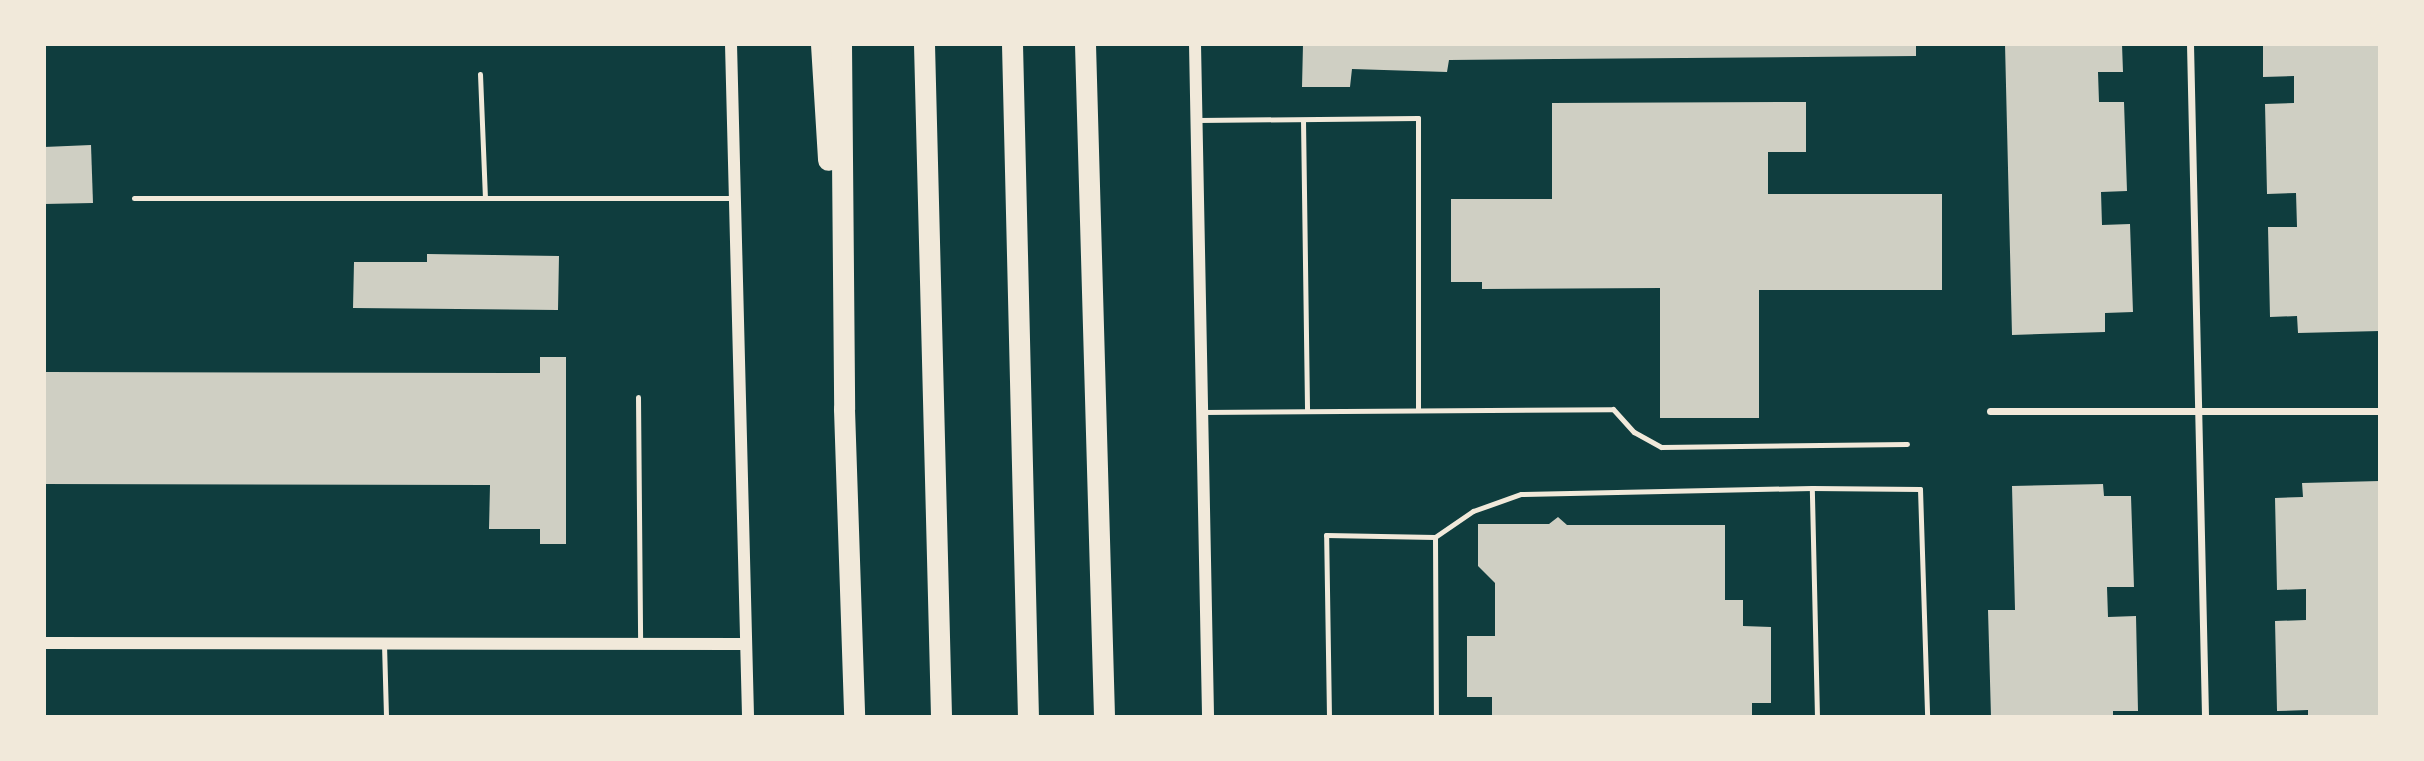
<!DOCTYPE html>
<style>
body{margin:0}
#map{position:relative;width:2424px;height:761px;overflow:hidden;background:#0f3d3e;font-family:"Source Sans 3",sans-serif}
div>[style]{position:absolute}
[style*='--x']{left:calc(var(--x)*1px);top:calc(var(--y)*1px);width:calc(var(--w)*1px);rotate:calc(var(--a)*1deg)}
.building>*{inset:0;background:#cfcfc3}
.service>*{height:5px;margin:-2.5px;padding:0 2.5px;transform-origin:2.5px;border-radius:2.5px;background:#f1e9da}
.minor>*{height:7px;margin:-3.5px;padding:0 3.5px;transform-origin:3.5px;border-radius:3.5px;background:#f1e9da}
.tertiary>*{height:12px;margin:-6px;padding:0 6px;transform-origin:6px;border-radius:6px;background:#f1e9da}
.motorway>*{height:21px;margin:-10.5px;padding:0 10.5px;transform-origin:10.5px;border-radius:10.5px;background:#f1e9da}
span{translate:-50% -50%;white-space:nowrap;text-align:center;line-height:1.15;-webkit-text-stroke:6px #f1e9da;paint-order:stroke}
.frame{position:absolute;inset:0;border:46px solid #f1e9da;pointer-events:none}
</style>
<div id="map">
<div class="building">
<div style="clip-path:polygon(1303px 44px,1916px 44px,1916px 56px,1449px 60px,1447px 72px,1352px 69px,1350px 87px,1302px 87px)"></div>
<div style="clip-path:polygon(2005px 44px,2122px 44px,2123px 72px,2098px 72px,2099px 102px,2124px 102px,2127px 191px,2101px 192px,2102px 225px,2130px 224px,2133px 312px,2105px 313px,2105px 332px,2012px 335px)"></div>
<div style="clip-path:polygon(2263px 44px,2379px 44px,2380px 331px,2298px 333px,2297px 316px,2270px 317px,2268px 227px,2297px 227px,2296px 193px,2267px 194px,2265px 104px,2294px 103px,2294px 76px,2263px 77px)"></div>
<div style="clip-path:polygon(1806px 102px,1806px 152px,1768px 152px,1768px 194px,1942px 194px,1942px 290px,1759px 290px,1759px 418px,1660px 418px,1660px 288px,1482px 289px,1482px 282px,1451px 282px,1451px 199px,1552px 199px,1552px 103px)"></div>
<div style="clip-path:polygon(91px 145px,93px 203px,44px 204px,44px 147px)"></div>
<div style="clip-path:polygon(427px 254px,559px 256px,558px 310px,353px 308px,354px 262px,427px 262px)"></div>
<div style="clip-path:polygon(540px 357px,566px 357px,566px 544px,540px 544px,540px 529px,489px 529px,490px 485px,44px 484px,44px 372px,540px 373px)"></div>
<div style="clip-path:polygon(2380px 481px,2380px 717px,2308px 717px,2308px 710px,2277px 711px,2275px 621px,2306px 620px,2306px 589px,2277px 590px,2275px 498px,2303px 497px,2302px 483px)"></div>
<div style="clip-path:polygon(2103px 484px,2104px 496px,2131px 496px,2134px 587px,2107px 587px,2108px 617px,2136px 616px,2138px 711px,2113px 711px,2113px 717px,1991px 717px,1988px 610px,2015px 610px,2012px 486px)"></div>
<div style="clip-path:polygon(1558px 517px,1567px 525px,1725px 525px,1725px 600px,1743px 600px,1743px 626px,1771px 627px,1771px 703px,1752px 703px,1752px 717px,1492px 717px,1492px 697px,1467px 697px,1467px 636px,1495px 636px,1495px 583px,1478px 566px,1478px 524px,1549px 524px)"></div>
</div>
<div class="service">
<div style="--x:480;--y:74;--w:124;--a:87.7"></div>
<div style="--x:1198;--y:120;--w:220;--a:-0.5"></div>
<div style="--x:1418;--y:118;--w:292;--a:90"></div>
<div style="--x:1303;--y:120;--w:291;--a:89.2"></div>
<div style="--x:134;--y:198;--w:599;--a:0"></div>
<div style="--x:638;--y:397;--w:247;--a:89.5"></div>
<div style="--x:1202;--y:412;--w:411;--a:-0.4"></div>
<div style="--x:1613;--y:409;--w:31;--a:48"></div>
<div style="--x:1634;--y:432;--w:31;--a:29"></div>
<div style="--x:1661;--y:447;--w:246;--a:-0.7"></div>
<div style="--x:1435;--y:537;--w:180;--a:89.7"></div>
<div style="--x:384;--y:644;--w:73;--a:88.4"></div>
<div style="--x:1329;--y:717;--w:182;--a:-90.9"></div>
<div style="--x:1326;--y:535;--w:109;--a:1.1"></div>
<div style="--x:1435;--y:537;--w:46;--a:-34.4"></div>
<div style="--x:1473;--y:511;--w:51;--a:-19.5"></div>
<div style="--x:1521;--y:494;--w:291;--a:-1.2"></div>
<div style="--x:1817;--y:717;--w:229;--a:-91.3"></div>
<div style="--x:1812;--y:488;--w:108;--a:0.5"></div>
<div style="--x:1920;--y:489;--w:228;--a:88.2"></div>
</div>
<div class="minor">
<div style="--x:2190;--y:44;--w:673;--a:88.72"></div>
<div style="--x:1990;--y:411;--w:390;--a:0"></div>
</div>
<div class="tertiary">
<div style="--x:731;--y:44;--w:673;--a:88.55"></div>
<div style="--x:1195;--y:44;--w:673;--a:88.89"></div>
<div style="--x:44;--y:643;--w:702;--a:0.08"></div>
</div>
<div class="motorway">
<div style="--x:821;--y:44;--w:116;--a:86.5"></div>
<div style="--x:841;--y:44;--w:365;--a:89.5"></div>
<div style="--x:844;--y:409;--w:308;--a:88.1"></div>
<div style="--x:924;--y:44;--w:673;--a:88.55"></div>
<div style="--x:1012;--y:44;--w:673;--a:88.64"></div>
<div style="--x:1085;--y:44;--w:673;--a:88.38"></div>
</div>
<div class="frame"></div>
</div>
